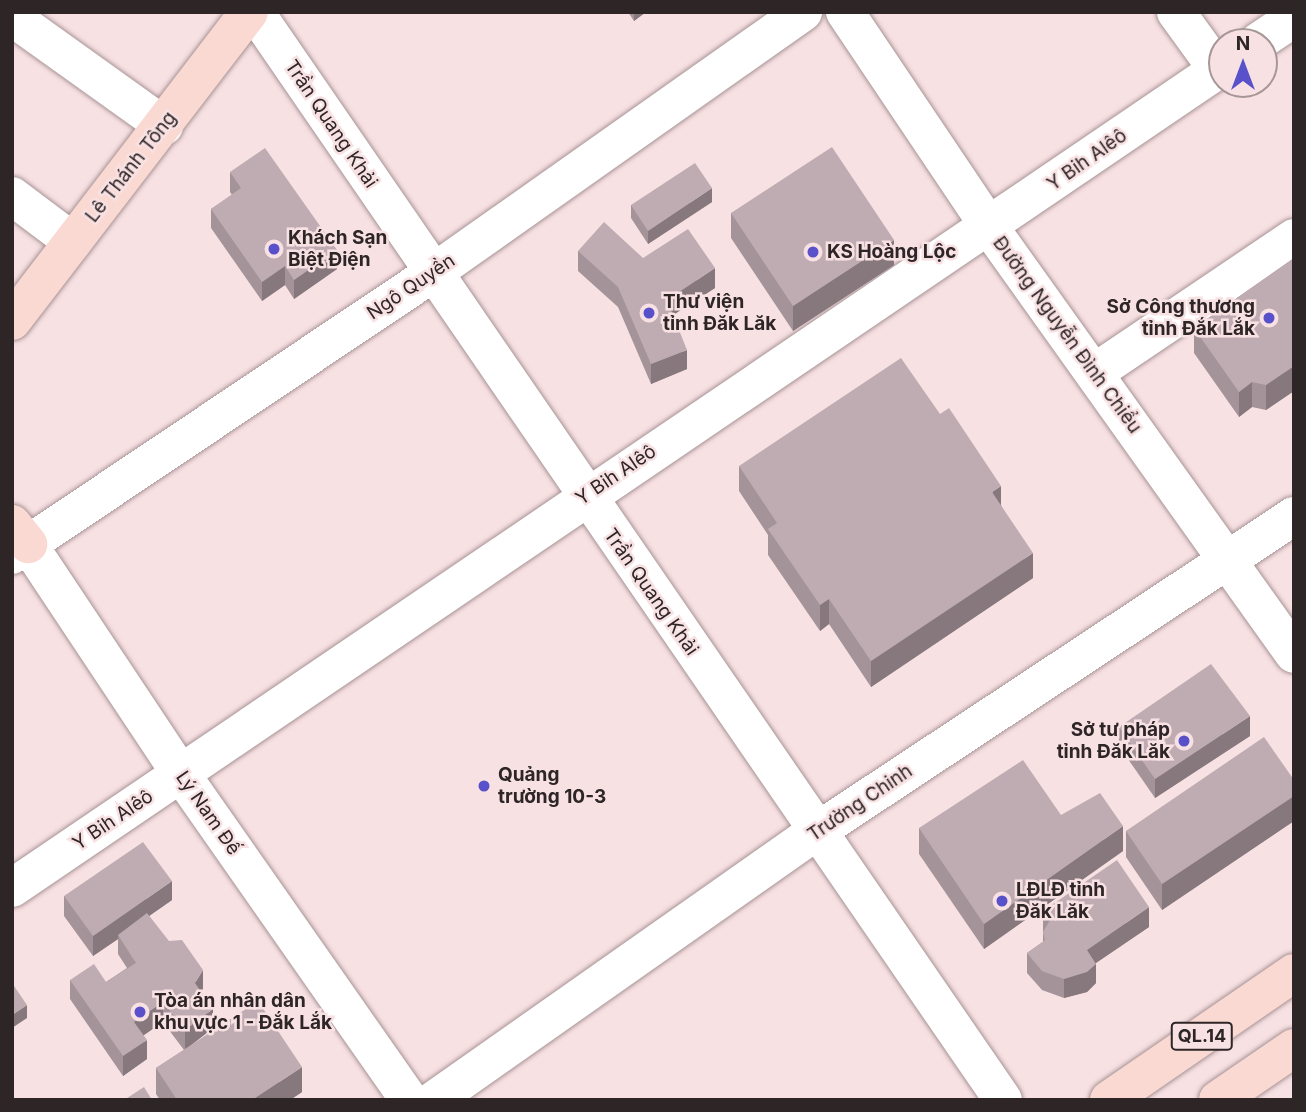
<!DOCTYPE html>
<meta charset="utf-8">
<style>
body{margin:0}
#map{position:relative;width:1306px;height:1112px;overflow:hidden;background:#f8e1e3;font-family:Inter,sans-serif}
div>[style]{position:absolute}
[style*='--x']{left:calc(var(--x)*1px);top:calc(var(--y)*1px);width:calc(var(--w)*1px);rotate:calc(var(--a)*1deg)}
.roads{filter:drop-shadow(0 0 2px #a79395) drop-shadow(0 0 2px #a79395)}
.minor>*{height:38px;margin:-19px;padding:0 19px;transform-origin:19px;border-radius:19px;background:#fff}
.major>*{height:38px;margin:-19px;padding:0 19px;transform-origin:19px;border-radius:19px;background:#fbd9d3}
.wall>*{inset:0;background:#a4949a}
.shaded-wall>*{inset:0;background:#86787d}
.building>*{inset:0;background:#bfacb3}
.dots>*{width:19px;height:19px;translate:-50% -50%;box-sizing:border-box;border:4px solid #f8e1e3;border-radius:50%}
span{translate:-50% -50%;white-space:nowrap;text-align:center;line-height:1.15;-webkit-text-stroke:5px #f8e1e3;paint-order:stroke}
.shield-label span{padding:2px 5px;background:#f8e1e3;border:2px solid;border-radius:5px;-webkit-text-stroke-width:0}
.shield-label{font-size:18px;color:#2d2526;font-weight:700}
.street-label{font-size:19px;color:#2d2526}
.poi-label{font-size:19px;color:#2d2526;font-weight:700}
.left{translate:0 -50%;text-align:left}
.right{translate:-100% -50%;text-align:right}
.frame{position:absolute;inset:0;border:14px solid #2d2526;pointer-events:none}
.north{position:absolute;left:1208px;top:28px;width:70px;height:70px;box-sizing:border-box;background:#f8e1e3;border:2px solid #a79697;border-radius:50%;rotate:0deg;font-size:19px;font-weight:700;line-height:28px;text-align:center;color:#2d2526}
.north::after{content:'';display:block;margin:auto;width:24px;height:32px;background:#5951c9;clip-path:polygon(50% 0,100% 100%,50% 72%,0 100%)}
</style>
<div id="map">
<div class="roads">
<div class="minor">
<div style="--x:255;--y:12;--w:1320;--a:55.49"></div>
<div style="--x:845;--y:12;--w:260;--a:56.1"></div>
<div style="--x:990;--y:228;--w:523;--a:54.49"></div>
<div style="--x:1176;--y:12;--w:72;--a:54.1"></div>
<div style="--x:12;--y:17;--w:187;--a:35.6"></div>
<div style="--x:1258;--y:42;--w:43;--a:-33.7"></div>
<div style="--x:12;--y:196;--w:76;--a:37"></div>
<div style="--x:1094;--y:373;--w:241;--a:-34"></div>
<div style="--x:28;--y:544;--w:276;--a:56.4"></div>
<div style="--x:181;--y:774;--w:398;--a:55"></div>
<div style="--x:12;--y:555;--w:507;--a:-33.82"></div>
<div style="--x:433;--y:273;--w:453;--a:-35.2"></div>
<div style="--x:12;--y:888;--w:1462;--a:-34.16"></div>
<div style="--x:434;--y:1100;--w:467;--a:-35.1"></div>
<div style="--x:816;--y:832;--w:573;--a:-33.47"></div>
</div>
<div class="major">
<div style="--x:12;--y:321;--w:389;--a:-52.5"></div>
<div style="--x:12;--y:524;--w:26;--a:51"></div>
<div style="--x:1109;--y:1100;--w:224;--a:-34.5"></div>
<div style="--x:1218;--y:1100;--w:92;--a:-34.4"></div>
</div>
</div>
<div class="wall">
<div style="clip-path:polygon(628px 12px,646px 12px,634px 21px)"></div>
<div style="clip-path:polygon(230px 172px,337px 269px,294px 299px,285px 285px,262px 301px,211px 228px,211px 209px,232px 195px,230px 192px)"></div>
<div style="clip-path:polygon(712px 202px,648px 244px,631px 218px,631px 205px)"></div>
<div style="clip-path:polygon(731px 213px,894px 265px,793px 331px,731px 238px)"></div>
<div style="clip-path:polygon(578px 251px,643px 258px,715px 288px,673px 315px,687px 369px,651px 384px,618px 307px,578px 271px)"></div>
<div style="clip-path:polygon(1294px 258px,1294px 391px,1266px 410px,1252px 407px,1239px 417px,1194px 353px,1194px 328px)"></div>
<div style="clip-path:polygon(739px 466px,1001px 505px,1033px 578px,871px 687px,829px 624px,820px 631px,768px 555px,768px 535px,739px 491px)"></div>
<div style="clip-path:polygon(1119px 727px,1250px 736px,1155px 798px,1119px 746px)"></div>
<div style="clip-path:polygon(1294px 780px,1294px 821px,1162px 910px,1126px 857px,1126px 831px)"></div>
<div style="clip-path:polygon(1061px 815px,1123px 851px,984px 949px,919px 854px,919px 828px)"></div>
<div style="clip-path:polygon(64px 896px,172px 900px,149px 916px,203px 990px,202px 992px,213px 1028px,191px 1045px,302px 1092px,290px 1100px,160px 1100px,156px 1094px,156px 1068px,184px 1050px,163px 1022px,143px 1035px,147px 1059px,123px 1076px,70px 999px,70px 980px,106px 982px,127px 968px,118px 954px,118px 939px,93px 956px,64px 916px)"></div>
<div style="clip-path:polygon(1043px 911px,1149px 927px,1096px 963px,1096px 983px,1087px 992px,1064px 998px,1042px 990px,1027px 973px,1027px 953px,1043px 942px)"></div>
</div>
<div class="shaded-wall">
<div style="clip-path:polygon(634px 12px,646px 12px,634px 21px)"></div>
<div style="clip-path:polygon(712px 188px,712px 202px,648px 244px,648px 231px)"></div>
<div style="clip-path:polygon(894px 240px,894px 265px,793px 331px,793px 306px)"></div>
<div style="clip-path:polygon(337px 250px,337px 269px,294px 299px,294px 280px)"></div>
<div style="clip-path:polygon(285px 266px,285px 285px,262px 301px,262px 282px)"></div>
<div style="clip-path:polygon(715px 268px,715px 288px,667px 319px,667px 300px)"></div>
<div style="clip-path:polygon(687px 350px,687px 369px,651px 384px,651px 364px)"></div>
<div style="clip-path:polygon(1294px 366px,1294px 391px,1266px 410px,1266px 385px)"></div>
<div style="clip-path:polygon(1252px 382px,1252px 407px,1239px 417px,1239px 392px)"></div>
<div style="clip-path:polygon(1001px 486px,1001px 511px,992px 492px)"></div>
<div style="clip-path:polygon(1033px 553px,1033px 578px,871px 687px,871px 661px)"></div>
<div style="clip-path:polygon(829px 599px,829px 624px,820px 631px,820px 605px)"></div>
<div style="clip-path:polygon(1250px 716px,1250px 736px,1155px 798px,1155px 779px)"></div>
<div style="clip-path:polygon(1294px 796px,1294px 821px,1162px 910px,1162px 884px)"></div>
<div style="clip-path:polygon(1123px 826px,1123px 851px,984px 949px,984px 924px)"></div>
<div style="clip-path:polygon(172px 881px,172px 900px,119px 937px,118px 935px,118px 939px,93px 956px,93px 936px)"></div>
<div style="clip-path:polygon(1149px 907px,1149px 927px,1087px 969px,1087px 950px)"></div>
<div style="clip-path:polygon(1096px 964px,1096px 983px,1087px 992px,1064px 998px,1064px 979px)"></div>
<div style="clip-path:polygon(203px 970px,203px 990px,195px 1002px,195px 983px)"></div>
<div style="clip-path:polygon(163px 1002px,163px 1022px,134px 1042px,134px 1022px)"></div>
<div style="clip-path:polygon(27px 1005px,27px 1018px,12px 1028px,12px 1015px)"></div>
<div style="clip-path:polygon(213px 1009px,213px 1028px,185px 1050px,185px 1030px)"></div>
<div style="clip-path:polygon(147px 1040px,147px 1059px,123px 1076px,123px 1056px)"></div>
<div style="clip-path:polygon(302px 1067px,302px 1092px,290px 1100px,252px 1100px)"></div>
</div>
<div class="building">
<div style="clip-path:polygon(832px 147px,894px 240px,793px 306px,731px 213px)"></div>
<div style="clip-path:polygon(265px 148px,337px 250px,294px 280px,285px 266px,262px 282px,211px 209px,241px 188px,230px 172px)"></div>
<div style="clip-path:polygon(695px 163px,712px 188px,648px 231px,631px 205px)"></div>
<div style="clip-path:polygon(604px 222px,643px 258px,688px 229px,715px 268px,667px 300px,687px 350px,651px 364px,618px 287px,578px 251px)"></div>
<div style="clip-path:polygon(1294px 258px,1294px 366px,1266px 385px,1252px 382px,1239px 392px,1194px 328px)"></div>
<div style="clip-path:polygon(901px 358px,940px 414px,949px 408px,1001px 486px,992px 492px,1033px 553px,871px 661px,829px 599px,820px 605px,768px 529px,777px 523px,739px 466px)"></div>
<div style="clip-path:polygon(1211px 664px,1250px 716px,1155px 779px,1119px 727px)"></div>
<div style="clip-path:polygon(1264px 737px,1294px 780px,1294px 796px,1162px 884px,1126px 831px)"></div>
<div style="clip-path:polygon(1023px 760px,1061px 815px,1100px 793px,1123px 826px,984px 924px,919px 828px)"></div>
<div style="clip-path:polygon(143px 842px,172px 881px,93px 936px,64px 896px)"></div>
<div style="clip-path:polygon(1117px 860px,1149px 907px,1087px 950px,1096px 964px,1087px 972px,1064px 979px,1042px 971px,1027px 953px,1045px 940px,1043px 932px,1050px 920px,1043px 911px)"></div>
<div style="clip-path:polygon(147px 913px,169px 941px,182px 940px,203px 970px,195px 983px,213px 1009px,185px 1030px,163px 1002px,134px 1022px,147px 1040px,123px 1056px,70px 980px,94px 964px,106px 982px,136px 963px,118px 935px)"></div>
<div style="clip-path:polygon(12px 983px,27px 1005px,12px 1015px)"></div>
<div style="clip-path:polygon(258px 1001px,302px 1067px,252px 1100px,177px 1100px,156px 1068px)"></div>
<div style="clip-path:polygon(144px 1087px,152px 1100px,124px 1100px)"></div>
</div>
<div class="dots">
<div style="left:274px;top:249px;background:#5951c9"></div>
<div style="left:813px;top:252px;background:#5951c9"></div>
<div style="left:649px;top:313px;background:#5951c9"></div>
<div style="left:1269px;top:318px;background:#5951c9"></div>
<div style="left:1184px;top:741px;background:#5951c9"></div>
<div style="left:484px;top:786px;background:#5951c9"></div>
<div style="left:1002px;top:901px;background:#5951c9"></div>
<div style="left:140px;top:1012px;background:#5951c9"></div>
</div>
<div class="shield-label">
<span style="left:1202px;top:1036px">QL.14</span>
</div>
<div class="street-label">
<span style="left:331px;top:124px;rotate:56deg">Trần Quang Khải</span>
<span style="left:1087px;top:160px;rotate:-35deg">Y Bih Alêô</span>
<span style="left:131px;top:167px;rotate:-52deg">Lê Thánh Tông</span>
<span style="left:411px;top:287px;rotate:-34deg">Ngô Quyền</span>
<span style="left:1067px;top:335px;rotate:54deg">Đường Nguyễn Đình Chiểu</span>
<span style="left:616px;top:475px;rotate:-34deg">Y Bih Alêô</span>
<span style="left:651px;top:592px;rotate:55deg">Trần Quang Khải</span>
<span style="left:860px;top:803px;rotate:-34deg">Trường Chinh</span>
<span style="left:208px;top:813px;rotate:55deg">Lý Nam Đế</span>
<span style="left:113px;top:820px;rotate:-34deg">Y Bih Alêô</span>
</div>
<div class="poi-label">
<span class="left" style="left:288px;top:249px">Khách Sạn<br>Biệt Điện</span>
<span class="left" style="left:827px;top:252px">KS Hoàng Lộc</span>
<span class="left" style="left:663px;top:313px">Thư viện<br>tỉnh Đăk Lăk</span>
<span class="right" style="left:1255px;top:318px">Sở Công thương<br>tỉnh Đắk Lắk</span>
<span class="right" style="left:1170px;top:741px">Sở tư pháp<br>tỉnh Đăk Lăk</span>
<span class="left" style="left:498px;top:786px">Quảng<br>trường 10-3</span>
<span class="left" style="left:1016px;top:901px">LĐLĐ tỉnh<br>Đăk Lăk</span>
<span class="left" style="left:154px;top:1012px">Tòa án nhân dân<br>khu vực 1 - Đắk Lắk</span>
</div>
<div class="frame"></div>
<div class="north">N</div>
</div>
